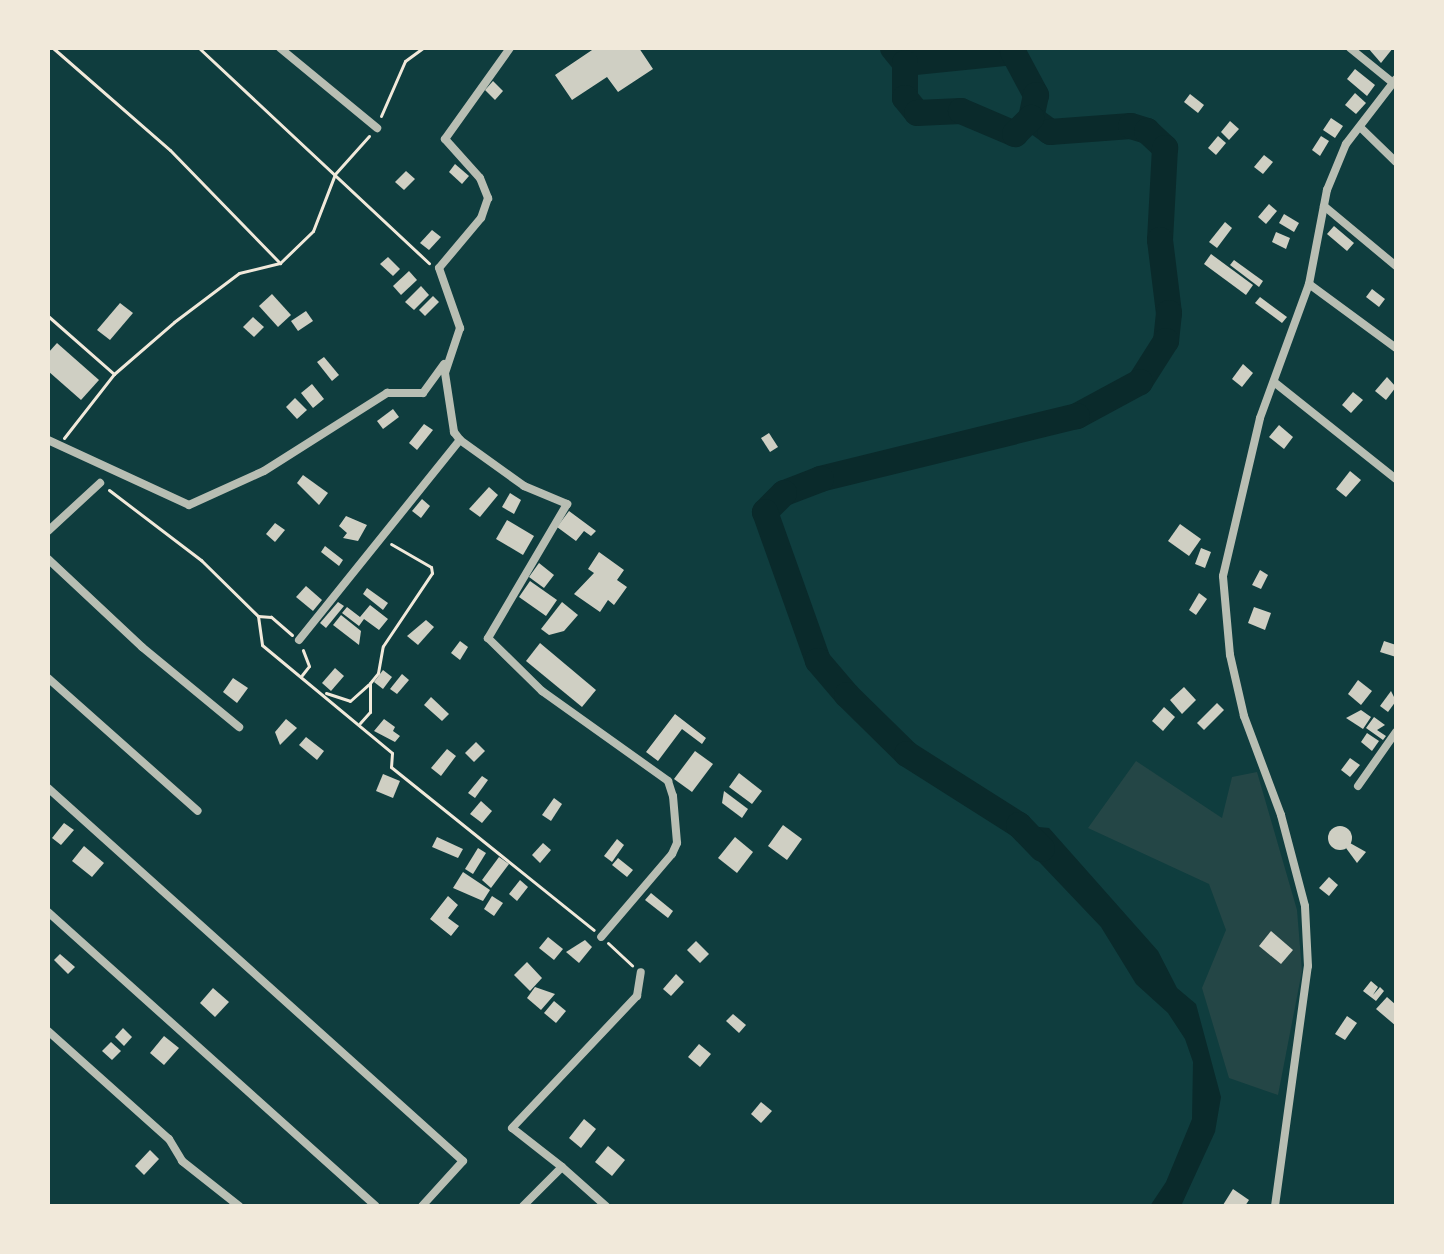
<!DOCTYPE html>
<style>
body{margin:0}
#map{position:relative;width:1444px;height:1254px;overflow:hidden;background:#0f3d3e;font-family:"Exo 2",sans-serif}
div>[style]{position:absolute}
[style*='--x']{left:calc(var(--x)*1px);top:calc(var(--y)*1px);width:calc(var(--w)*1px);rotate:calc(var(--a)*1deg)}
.green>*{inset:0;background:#244646}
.water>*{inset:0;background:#0a2a2b}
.river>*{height:26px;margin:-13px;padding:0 13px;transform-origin:13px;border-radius:13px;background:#0a2a2b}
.building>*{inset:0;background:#cfcfc3}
.round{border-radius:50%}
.path>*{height:3px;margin:-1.5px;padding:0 1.5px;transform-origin:1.5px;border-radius:1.5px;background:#f1e9da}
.minor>*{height:8px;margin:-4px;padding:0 4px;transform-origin:4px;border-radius:4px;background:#b8beb3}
span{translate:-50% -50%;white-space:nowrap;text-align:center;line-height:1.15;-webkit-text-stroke:7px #f1e9da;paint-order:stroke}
.frame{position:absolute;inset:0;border:50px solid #f1e9da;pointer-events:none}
</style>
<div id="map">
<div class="green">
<div style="clip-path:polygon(1136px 761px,1222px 818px,1232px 777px,1257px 772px,1297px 910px,1302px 971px,1278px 1095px,1229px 1078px,1202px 988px,1226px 930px,1209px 884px,1088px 828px)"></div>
</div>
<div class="water">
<div style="clip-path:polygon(1019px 825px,1049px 828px,1158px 951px,1177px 988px,1196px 1004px,1221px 1097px,1215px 1132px,1181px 1206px,1150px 1206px,1166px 1182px,1192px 1119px,1193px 1062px,1185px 1039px,1168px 1013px,1136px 984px,1101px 927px,1024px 846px)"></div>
</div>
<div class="river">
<div style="--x:893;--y:48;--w:19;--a:51"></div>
<div style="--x:905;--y:63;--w:109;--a:-5.8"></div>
<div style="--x:1013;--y:52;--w:49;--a:61.9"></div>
<div style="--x:1036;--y:95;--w:24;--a:102"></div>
<div style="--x:1031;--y:118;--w:24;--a:36"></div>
<div style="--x:1050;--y:132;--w:81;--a:-4.2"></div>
<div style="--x:1131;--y:126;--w:17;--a:17"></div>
<div style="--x:1147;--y:131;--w:25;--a:43"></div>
<div style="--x:1165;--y:148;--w:92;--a:93.1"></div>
<div style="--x:1160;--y:240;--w:74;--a:83"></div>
<div style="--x:1169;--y:313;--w:28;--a:96"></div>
<div style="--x:1166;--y:341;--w:49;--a:122.4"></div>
<div style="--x:1140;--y:382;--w:72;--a:151.6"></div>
<div style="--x:1077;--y:416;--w:264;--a:166.2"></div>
<div style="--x:821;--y:479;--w:40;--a:159"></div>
<div style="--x:784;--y:493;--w:27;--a:135"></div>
<div style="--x:765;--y:512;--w:158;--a:70.4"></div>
<div style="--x:818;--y:661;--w:45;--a:49.5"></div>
<div style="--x:847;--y:695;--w:84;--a:44.5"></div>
<div style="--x:907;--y:754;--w:133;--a:32.4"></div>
<div style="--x:1019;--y:825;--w:33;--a:46"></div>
<div style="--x:905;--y:63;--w:35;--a:90"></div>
<div style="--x:905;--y:98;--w:19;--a:51"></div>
<div style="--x:917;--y:113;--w:44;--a:-2.6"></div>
<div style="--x:961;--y:111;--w:59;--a:23.1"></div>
<div style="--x:1015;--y:134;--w:23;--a:-45"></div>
</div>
<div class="building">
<div style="clip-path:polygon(595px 48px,639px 48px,653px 69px,618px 92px,607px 77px,572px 100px,555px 75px)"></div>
<div style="clip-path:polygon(1368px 48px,1393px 48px,1381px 63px)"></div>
<div style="clip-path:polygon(1355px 69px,1375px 85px,1367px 96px,1347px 79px)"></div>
<div style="clip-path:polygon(493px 81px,503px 91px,495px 100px,485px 90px)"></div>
<div style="clip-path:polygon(1355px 93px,1366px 103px,1356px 114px,1345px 105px)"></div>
<div style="clip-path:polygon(1190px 94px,1204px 105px,1198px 113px,1184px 102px)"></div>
<div style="clip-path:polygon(1331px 118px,1343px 126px,1335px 138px,1323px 130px)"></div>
<div style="clip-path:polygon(1230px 121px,1239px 129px,1229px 140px,1221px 132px)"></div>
<div style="clip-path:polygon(1218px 136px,1226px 143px,1216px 155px,1208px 148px)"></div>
<div style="clip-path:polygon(1321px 136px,1329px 141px,1320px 156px,1312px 150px)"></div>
<div style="clip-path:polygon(1264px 155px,1273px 162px,1263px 174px,1254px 167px)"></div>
<div style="clip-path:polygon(455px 164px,469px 176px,462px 184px,449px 172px)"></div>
<div style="clip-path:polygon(406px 171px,415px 179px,404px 190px,395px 182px)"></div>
<div style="clip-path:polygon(1269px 204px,1277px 211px,1266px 224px,1258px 217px)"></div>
<div style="clip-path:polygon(1284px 214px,1299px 223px,1294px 232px,1279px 223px)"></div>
<div style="clip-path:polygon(1225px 222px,1232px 228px,1217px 248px,1209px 242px)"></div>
<div style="clip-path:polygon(1334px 226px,1354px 243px,1347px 251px,1327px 234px)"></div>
<div style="clip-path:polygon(432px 230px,441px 237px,429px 250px,420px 243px)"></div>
<div style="clip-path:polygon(1276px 232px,1290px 238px,1286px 249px,1272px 242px)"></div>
<div style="clip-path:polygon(1211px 254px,1253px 285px,1246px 295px,1204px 264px)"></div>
<div style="clip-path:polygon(388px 257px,400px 269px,393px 276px,380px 264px)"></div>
<div style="clip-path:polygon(1234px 260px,1263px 281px,1259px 287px,1230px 265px)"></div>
<div style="clip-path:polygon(409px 271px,417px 280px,401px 295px,393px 286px)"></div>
<div style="clip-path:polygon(421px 286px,429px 295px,414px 310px,405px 302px)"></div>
<div style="clip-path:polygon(1372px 289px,1385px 299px,1379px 307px,1366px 297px)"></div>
<div style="clip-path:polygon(272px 294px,291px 315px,278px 327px,259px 306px)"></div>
<div style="clip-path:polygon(433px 296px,439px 302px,425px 316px,419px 310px)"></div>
<div style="clip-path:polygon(1260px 297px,1287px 317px,1282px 323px,1255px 303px)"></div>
<div style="clip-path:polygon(120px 303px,133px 313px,110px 340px,97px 330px)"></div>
<div style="clip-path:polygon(306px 311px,313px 321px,298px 331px,291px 321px)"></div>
<div style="clip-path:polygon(253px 317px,264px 327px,254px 337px,243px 327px)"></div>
<div style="clip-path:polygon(57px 343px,99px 380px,81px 400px,48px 371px,48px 353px)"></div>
<div style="clip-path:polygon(324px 357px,339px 375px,332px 381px,317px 362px)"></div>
<div style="clip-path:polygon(1243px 364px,1253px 373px,1242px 387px,1232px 379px)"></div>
<div style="clip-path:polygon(1387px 377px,1396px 387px,1386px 400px,1375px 391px)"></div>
<div style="clip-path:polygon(312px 384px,324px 399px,313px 408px,301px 393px)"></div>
<div style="clip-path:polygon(1353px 392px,1363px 400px,1351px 413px,1342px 405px)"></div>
<div style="clip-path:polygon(295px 398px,307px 410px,297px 419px,286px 407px)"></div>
<div style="clip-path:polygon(393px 409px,399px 417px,383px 429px,377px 421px)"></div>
<div style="clip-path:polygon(424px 424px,433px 430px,417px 450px,409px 443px)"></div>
<div style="clip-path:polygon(1279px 425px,1293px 437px,1284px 449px,1269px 437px)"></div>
<div style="clip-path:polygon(769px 433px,778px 447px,770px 452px,761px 438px)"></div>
<div style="clip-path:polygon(1350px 471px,1361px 480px,1346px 497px,1336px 489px)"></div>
<div style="clip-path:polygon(303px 475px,328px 493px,319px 505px,297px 483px)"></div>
<div style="clip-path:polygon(489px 487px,498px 495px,480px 517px,469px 509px)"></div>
<div style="clip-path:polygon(510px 493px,521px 500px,514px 514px,502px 507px)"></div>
<div style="clip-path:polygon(422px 499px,430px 506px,421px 518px,412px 511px)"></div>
<div style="clip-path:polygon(569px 511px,596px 531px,591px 536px,584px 531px,576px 541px,557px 527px)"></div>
<div style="clip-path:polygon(346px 516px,367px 525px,358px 541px,343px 538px,347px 533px,339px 526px)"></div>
<div style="clip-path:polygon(507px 520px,534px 536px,523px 555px,496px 539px)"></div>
<div style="clip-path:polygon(275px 523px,285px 530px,275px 542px,266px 534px)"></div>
<div style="clip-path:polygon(1180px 524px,1201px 539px,1189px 556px,1168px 541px)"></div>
<div style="clip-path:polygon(325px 546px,343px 560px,339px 566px,321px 552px)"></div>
<div style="clip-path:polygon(1201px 548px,1211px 552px,1205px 568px,1195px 564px)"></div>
<div style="clip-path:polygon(599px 552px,624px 570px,617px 580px,627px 587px,614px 605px,608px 600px,600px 612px,574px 594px,594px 573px,588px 569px)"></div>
<div style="clip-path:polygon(539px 563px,554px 575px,544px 588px,529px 577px)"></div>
<div style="clip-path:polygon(1260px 570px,1268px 575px,1261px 589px,1252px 585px)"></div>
<div style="clip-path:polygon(530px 581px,557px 600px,546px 616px,519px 597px)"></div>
<div style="clip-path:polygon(306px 586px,322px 600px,313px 611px,296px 597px)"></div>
<div style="clip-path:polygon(367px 588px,388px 603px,383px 610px,363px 594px)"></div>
<div style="clip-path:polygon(1199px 593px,1207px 599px,1196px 615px,1189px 610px)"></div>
<div style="clip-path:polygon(338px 602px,344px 606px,326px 628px,320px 623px)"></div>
<div style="clip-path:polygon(562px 602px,578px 615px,564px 631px,549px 635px,541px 629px)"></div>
<div style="clip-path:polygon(370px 605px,388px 619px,379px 630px,364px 619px,359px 626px,342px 613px,347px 607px,360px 617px)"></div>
<div style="clip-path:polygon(1254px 607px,1271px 613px,1265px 630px,1248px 623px)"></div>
<div style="clip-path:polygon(341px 615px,361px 631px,359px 645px,333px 625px)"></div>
<div style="clip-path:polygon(426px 620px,434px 627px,418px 645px,407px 636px)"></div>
<div style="clip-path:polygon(460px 641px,468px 647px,460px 660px,451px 653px)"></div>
<div style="clip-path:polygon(1384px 641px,1396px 645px,1396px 657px,1380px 652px)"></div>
<div style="clip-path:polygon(540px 643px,596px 690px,582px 707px,526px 661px)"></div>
<div style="clip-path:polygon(335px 668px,344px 676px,331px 691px,322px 683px)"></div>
<div style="clip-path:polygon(383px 670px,392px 677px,383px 689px,374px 682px)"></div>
<div style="clip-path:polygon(402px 674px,409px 680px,397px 694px,390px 689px)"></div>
<div style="clip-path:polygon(233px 678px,248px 688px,237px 703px,223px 692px)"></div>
<div style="clip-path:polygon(1358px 680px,1372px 691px,1361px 705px,1348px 694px)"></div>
<div style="clip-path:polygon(1184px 687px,1196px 700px,1182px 714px,1170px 700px)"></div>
<div style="clip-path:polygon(1391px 691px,1396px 701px,1388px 712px,1380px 706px)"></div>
<div style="clip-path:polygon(431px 697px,449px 714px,442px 721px,424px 705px)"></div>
<div style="clip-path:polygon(1217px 703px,1224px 710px,1204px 730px,1197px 723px)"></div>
<div style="clip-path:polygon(1164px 707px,1175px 717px,1163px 731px,1152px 721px)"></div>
<div style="clip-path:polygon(1361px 710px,1371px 717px,1363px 729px,1346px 718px)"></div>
<div style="clip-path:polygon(675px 714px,706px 738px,702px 744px,682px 729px,658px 761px,646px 752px)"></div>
<div style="clip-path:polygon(1374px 717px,1385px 725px,1377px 730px,1386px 736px,1383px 740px,1366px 728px)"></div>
<div style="clip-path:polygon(286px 719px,297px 728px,280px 745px,275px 732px)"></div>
<div style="clip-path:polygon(384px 719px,395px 727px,393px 731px,400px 736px,395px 742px,374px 731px)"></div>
<div style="clip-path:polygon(1367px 733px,1379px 741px,1372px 751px,1361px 742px)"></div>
<div style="clip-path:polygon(306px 737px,324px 751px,317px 760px,299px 745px)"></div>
<div style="clip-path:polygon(476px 742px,485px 751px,474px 762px,465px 753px)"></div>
<div style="clip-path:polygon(447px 749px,456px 756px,441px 776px,431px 768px)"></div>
<div style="clip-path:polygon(695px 751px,713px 764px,692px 792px,674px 779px)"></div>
<div style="clip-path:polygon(1350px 758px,1360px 765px,1350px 777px,1341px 770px)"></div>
<div style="clip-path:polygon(739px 773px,762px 791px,752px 804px,729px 787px)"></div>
<div style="clip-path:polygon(383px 774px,400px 781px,393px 798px,376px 791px)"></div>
<div style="clip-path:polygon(482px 776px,488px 780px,475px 798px,468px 793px)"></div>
<div style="clip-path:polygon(724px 791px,748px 809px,742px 818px,722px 803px)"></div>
<div style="clip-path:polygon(554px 798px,562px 804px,551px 821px,542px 815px)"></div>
<div style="clip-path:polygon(481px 801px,492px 811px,482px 823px,470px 814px)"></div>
<div style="clip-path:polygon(64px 823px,74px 830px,61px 845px,52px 838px)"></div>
<div style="clip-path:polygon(783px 825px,802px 839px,787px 860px,768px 846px)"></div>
<div class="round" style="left:1328px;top:826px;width:24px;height:24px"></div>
<div style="clip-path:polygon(437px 837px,463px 849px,458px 858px,432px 847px)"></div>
<div style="clip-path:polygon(735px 837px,753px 852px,737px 873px,718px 858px)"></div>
<div style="clip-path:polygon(617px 839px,624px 845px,612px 862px,604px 856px)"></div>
<div style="clip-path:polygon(543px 843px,551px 850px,540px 863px,532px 855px)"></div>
<div style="clip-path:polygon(1350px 843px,1366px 852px,1357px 863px,1346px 848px)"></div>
<div style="clip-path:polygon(84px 846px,104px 863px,92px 877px,72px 861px)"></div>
<div style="clip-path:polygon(478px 848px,486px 853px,473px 874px,465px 869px)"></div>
<div style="clip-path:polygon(499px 857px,509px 864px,491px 888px,482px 880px)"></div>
<div style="clip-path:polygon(618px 858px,633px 870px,627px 877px,612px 865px)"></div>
<div style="clip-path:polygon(463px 872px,490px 890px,483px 901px,453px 888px)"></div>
<div style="clip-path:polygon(1329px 877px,1338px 885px,1329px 896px,1319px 888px)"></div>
<div style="clip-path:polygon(520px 880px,528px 887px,517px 901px,509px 894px)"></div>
<div style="clip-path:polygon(651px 893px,673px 911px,668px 918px,645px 900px)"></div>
<div style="clip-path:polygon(448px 896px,458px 905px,448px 918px,459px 926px,451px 936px,430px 919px)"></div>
<div style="clip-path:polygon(492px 896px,503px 903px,494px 916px,484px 909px)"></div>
<div style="clip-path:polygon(1271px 931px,1293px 950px,1281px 964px,1259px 946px)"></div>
<div style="clip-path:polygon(548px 937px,563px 949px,554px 960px,539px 948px)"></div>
<div style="clip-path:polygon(585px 940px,592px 947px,579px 963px,566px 952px)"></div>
<div style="clip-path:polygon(696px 941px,709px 954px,700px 963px,687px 950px)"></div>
<div style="clip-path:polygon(60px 954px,75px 967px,68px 974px,54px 960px)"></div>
<div style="clip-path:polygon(527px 962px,542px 978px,530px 991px,514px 975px)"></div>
<div style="clip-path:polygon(676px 974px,684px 982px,671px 996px,663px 989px)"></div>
<div style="clip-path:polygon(1371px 981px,1378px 987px,1373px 995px,1380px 987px,1384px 991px,1376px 1001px,1363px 991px)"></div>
<div style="clip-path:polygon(535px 987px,555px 994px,541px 1010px,527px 998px)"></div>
<div style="clip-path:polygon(213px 988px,229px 1002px,215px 1017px,200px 1003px)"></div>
<div style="clip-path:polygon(1387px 997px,1396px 1005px,1396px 1026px,1376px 1009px)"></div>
<div style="clip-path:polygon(554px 1001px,566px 1011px,556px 1023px,544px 1013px)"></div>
<div style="clip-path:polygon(733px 1014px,746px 1025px,739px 1033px,726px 1021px)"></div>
<div style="clip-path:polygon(1347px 1016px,1357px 1023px,1345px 1040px,1335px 1034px)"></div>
<div style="clip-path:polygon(123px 1028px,132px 1037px,124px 1046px,115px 1037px)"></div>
<div style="clip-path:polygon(164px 1036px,179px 1048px,164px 1065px,150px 1053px)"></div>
<div style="clip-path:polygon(111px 1042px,121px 1051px,112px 1060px,102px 1051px)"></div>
<div style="clip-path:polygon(699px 1044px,711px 1054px,700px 1067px,688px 1057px)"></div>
<div style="clip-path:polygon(761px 1102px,772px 1111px,761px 1123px,751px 1114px)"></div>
<div style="clip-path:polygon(584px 1119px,596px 1129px,581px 1148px,569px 1138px)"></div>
<div style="clip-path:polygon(608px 1146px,625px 1160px,612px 1176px,595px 1162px)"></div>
<div style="clip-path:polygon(150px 1150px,159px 1159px,144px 1175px,135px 1166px)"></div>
<div style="clip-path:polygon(1233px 1189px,1249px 1200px,1245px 1206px,1223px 1205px)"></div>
</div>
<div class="path">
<div style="--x:53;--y:48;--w:155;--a:41.1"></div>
<div style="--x:170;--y:150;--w:158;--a:45.8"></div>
<div style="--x:280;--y:263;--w:46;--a:-44.1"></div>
<div style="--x:313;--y:231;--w:61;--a:-68.9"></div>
<div style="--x:335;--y:174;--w:51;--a:-48.2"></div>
<div style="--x:199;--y:48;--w:315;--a:43.1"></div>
<div style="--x:381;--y:116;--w:60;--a:-66.4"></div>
<div style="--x:405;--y:61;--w:22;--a:-36"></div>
<div style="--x:48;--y:316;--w:88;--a:41.3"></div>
<div style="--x:64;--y:438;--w:81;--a:-52"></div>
<div style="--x:114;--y:374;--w:79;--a:-40.9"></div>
<div style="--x:174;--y:322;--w:81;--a:-37"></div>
<div style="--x:239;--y:273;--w:42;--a:-13.7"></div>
<div style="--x:109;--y:490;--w:116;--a:37.3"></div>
<div style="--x:201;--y:560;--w:80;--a:44.5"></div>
<div style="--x:292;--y:635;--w:28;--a:-139"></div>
<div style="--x:271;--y:617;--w:13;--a:-176"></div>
<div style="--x:258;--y:616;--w:29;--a:82"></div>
<div style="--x:262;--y:645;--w:169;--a:39.7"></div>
<div style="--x:392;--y:753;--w:14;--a:94"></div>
<div style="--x:391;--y:767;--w:260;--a:38.8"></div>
<div style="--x:302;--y:675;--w:11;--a:-52"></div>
<div style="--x:309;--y:666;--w:17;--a:-111"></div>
<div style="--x:326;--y:693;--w:25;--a:18"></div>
<div style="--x:350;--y:701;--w:25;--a:-42"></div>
<div style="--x:360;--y:723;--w:15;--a:-48"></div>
<div style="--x:370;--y:712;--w:29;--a:-90"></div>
<div style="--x:370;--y:683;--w:13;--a:-51"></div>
<div style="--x:378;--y:673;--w:27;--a:-80"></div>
<div style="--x:383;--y:646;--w:88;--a:-56.1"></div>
<div style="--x:432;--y:573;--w:6;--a:-99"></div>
<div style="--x:431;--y:567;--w:46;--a:-150.1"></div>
<div style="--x:608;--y:943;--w:33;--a:43"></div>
</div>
<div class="minor">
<div style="--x:280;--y:48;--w:126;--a:39.5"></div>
<div style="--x:510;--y:48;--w:112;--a:125.5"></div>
<div style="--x:445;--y:139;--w:52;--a:48.1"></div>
<div style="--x:480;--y:178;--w:22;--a:68"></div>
<div style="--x:488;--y:198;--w:21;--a:109"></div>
<div style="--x:481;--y:218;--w:65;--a:130"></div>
<div style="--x:439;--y:268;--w:64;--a:70.7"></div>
<div style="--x:460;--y:328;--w:47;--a:108.4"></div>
<div style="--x:445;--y:373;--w:60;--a:81.3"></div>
<div style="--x:454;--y:432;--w:10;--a:53"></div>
<div style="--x:460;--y:440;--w:79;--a:35.7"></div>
<div style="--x:524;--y:486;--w:47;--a:22.7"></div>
<div style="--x:567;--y:504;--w:156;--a:120.5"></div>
<div style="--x:488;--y:638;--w:76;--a:44.5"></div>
<div style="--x:542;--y:691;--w:155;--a:35.5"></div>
<div style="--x:668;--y:781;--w:16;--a:72"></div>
<div style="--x:673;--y:796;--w:47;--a:85.1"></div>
<div style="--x:677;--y:843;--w:12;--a:114"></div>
<div style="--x:672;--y:854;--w:109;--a:130.5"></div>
<div style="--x:1350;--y:48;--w:55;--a:39.1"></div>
<div style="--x:1360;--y:127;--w:50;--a:44.2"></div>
<div style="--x:1324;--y:206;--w:94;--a:39.8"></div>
<div style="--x:1309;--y:284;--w:108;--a:36.3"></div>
<div style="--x:1274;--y:382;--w:156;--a:38.5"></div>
<div style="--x:48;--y:440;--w:155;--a:24.7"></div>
<div style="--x:189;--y:505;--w:82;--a:-24.4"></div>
<div style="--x:264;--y:471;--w:146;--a:-32.4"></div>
<div style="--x:387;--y:393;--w:36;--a:0"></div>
<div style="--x:423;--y:393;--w:36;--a:-54"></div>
<div style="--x:48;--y:531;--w:71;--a:-42.7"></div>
<div style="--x:48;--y:559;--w:129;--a:43.1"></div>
<div style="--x:142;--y:647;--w:126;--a:39.5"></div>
<div style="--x:299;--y:640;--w:257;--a:-51.2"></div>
<div style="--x:48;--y:678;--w:200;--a:41.6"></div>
<div style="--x:1358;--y:786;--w:66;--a:-54.9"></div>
<div style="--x:48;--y:788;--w:558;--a:41.95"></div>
<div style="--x:463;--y:1161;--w:61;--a:132.3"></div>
<div style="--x:48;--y:912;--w:440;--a:41.9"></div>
<div style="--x:48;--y:1031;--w:162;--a:41.8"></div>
<div style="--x:169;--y:1139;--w:26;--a:59"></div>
<div style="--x:182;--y:1161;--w:73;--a:38.3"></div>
<div style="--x:562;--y:1167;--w:59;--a:41.6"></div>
<div style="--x:523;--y:1206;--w:55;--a:-45"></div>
<div style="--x:562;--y:1167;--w:63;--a:-142"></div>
<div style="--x:512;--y:1128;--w:182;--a:-46.6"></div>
<div style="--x:637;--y:996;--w:24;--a:-81"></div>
<div style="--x:1275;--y:1206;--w:242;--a:-82.2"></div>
<div style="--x:1308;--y:966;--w:60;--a:-92.9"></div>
<div style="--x:1305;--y:906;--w:94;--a:-104.8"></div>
<div style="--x:1281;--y:815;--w:106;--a:-110.5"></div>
<div style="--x:1244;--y:716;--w:63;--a:-102.9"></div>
<div style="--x:1230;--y:655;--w:79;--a:-95.1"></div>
<div style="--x:1223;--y:576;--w:162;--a:-76.8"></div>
<div style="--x:1260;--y:418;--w:143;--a:-69.9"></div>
<div style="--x:1309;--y:284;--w:96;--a:-79.2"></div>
<div style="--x:1327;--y:190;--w:50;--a:-67.6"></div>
<div style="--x:1346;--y:144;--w:82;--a:-52.4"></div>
</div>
<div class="frame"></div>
</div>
